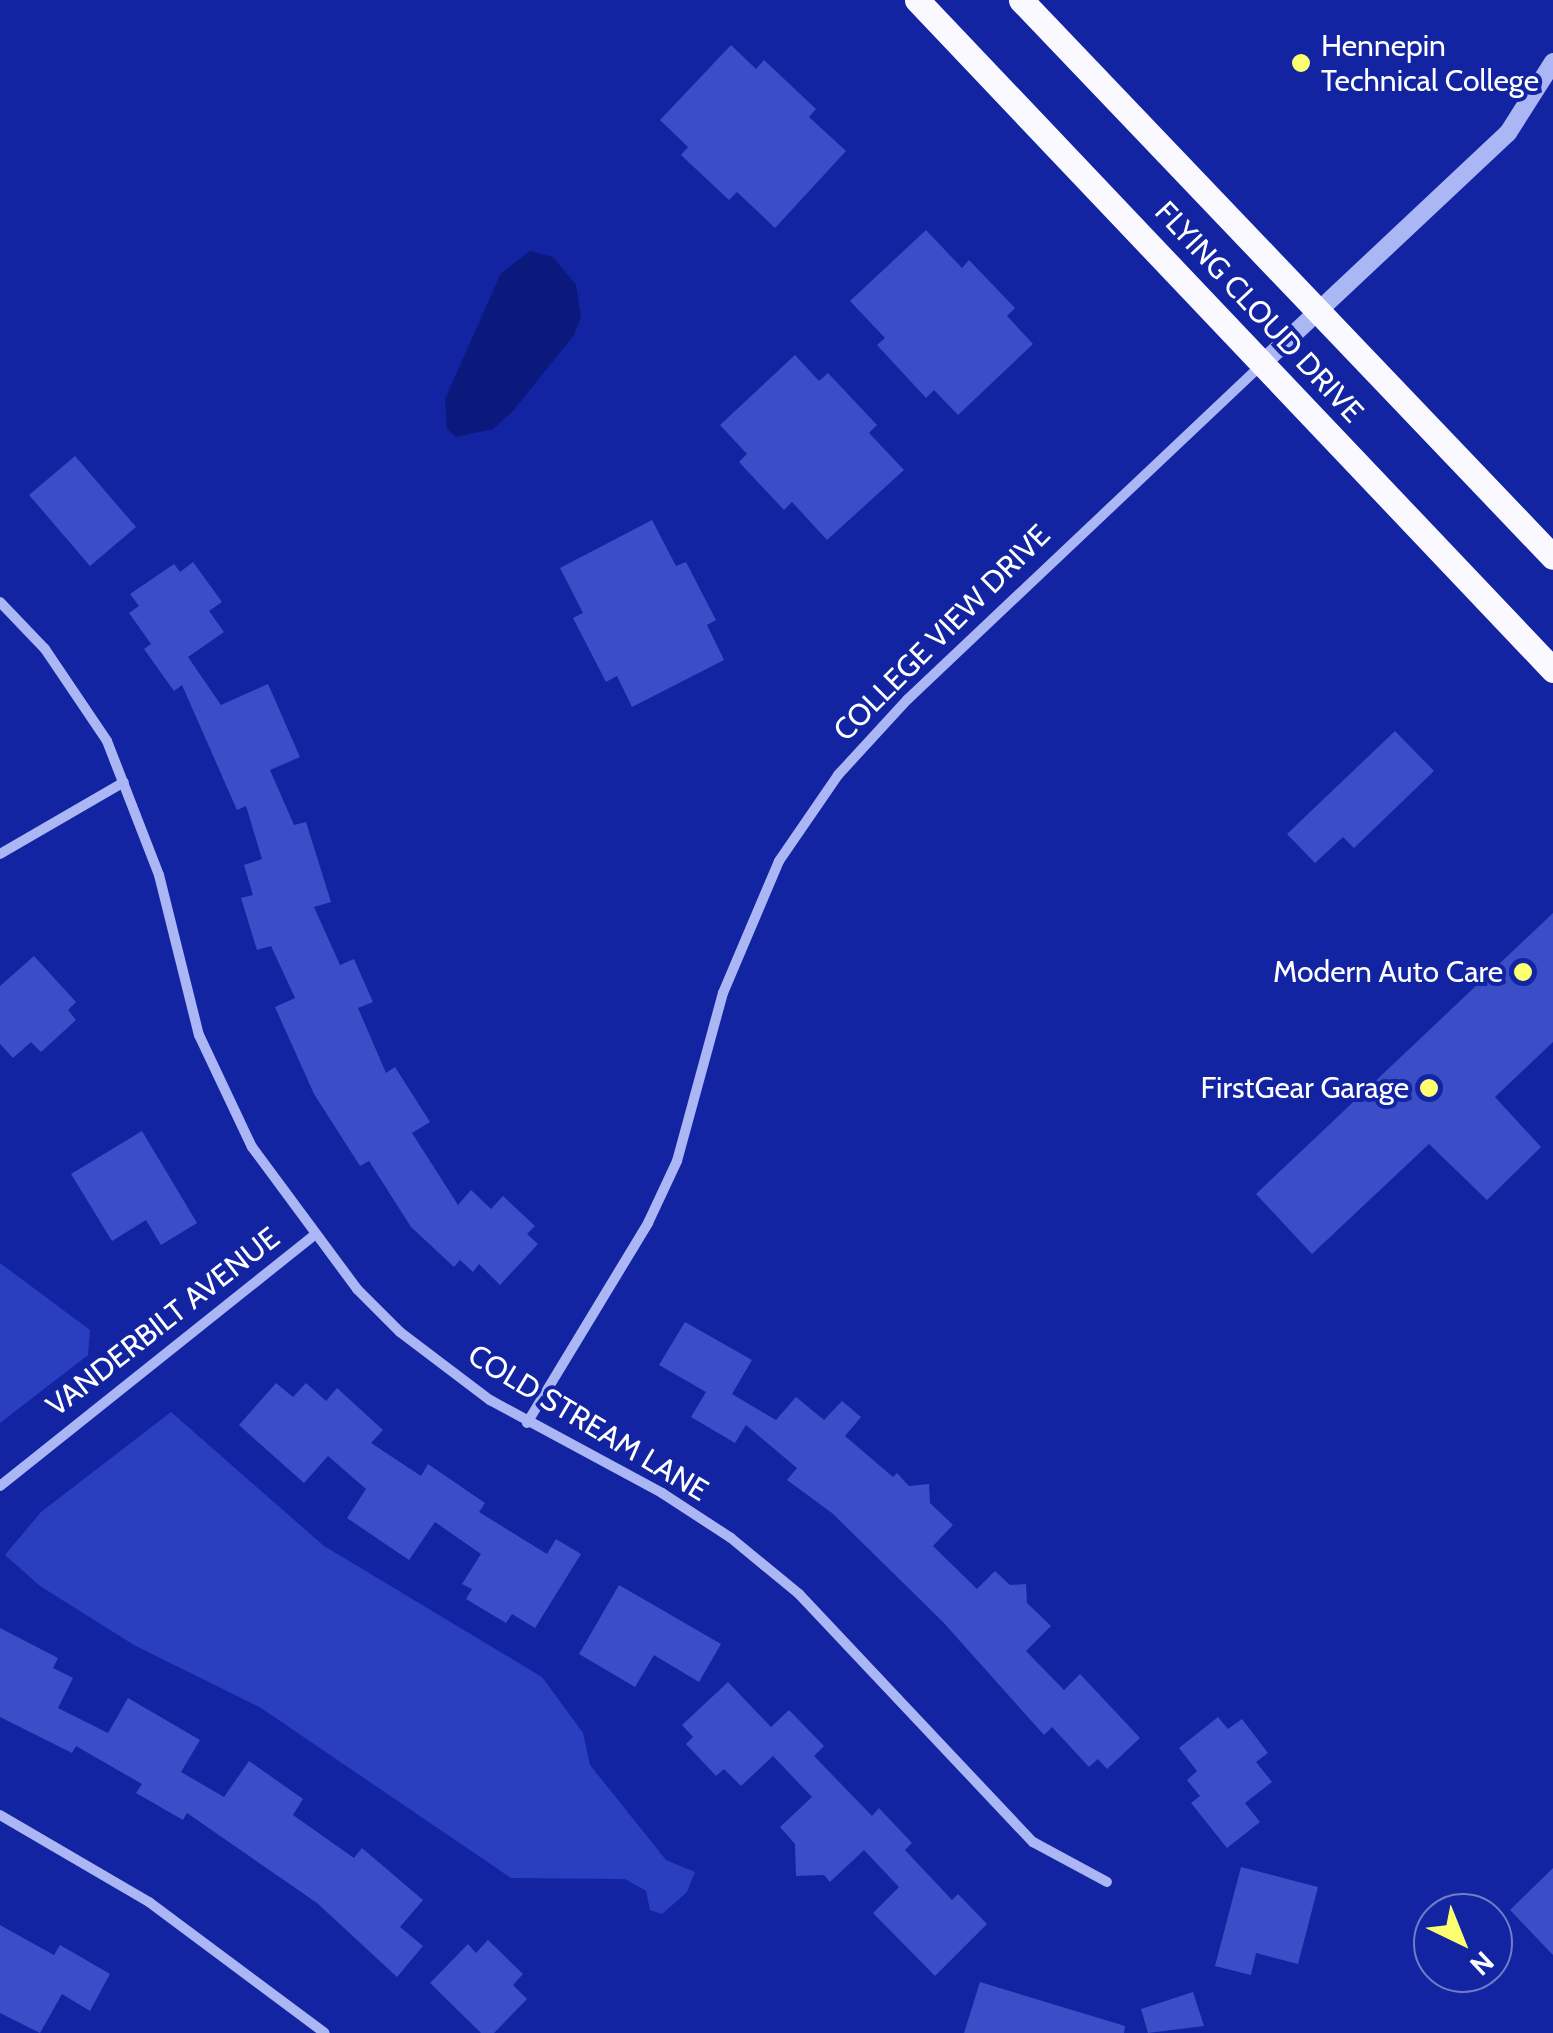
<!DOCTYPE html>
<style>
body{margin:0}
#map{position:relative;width:1553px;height:2033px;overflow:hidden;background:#1224a1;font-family:Cabin,sans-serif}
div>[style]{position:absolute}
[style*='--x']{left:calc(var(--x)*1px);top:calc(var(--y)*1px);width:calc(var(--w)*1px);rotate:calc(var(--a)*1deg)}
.green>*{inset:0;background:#293fc0}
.water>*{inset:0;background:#0b197d}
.building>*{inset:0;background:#3b4ec8}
.minor>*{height:10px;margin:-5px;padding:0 5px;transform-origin:5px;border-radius:5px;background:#abb6f5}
.tertiary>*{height:18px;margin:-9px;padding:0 9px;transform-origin:9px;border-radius:9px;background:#abb6f5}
.primary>*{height:25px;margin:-12.5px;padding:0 12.5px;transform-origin:12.5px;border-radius:12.5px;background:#f9f9ff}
.dots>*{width:28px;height:28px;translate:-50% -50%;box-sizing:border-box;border:5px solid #1224a1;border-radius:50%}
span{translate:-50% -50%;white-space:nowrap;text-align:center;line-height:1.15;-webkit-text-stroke:8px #1224a1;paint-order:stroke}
.poi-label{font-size:30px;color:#fff}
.left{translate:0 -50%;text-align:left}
.right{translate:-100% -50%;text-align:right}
.street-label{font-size:30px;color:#fff}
.north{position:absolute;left:1413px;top:1893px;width:100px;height:100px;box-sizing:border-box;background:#1224a1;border:2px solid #717cc7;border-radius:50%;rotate:137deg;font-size:28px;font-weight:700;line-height:40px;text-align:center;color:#fff}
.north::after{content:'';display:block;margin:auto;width:35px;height:45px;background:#fcff6f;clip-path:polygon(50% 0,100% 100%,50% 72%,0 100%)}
</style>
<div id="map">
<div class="green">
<div style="clip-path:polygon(0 1263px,90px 1330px,88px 1355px,0 1423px)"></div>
<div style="clip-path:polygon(171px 1412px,324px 1546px,542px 1677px,583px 1733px,590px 1765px,666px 1860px,695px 1872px,687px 1892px,662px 1914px,650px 1910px,646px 1891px,625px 1879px,511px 1878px,261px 1708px,134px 1645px,40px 1586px,5px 1555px,41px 1512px)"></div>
</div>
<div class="water">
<div style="clip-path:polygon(530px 251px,553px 257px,576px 285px,581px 317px,574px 335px,513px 411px,493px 429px,456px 437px,447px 429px,445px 399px,501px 273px)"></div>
</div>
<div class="building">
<div style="clip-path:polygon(731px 45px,756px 69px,764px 60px,816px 109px,809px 117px,846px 151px,775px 228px,737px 192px,729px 200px,681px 155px,688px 147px,660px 120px)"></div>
<div style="clip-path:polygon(926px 230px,962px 268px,969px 260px,1015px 308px,1007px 316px,1033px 344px,958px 415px,934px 390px,926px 398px,877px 345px,885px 338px,850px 301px)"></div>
<div style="clip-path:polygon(795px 355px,819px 381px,828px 373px,877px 425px,869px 433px,904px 470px,827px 540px,792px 502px,784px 510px,739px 462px,747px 454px,720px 425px)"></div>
<div style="clip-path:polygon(75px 456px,136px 527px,90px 566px,29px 495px)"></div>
<div style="clip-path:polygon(652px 520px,676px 566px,686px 562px,716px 620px,707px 625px,724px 660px,632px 707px,617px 676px,606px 682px,573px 618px,583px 613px,560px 568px)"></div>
<div style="clip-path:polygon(193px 562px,222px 602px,209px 611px,224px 632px,188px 657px,221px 705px,268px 684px,300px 757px,270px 770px,294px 825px,306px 822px,331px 902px,314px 907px,340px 965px,354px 959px,373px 1002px,358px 1008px,386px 1073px,395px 1067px,430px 1122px,412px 1133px,458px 1205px,471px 1190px,491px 1209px,503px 1196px,535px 1226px,527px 1234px,538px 1244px,500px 1285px,479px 1264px,473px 1272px,460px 1260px,454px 1267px,411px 1227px,369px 1161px,360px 1166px,314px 1094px,275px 1007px,295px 998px,271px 946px,257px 950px,241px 898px,253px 895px,244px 865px,262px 859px,246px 806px,237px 810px,182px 685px,174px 691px,144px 649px,151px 644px,129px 613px,139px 606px,130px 594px,174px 564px,180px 572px)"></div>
<div style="clip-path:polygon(1395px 731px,1434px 771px,1354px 848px,1343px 837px,1315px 863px,1287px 834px)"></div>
<div style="clip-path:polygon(1553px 913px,1553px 1042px,1495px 1097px,1541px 1147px,1487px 1200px,1429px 1144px,1312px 1254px,1256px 1194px)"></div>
<div style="clip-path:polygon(34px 956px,76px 1002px,68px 1010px,76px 1020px,41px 1052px,31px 1042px,13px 1058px,0 1044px,0 986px)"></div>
<div style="clip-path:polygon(142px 1131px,197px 1223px,161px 1245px,146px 1220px,112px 1241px,71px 1174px)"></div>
<div style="clip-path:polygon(685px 1322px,752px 1360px,732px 1394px,776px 1420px,796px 1397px,824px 1420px,842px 1401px,861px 1417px,845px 1436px,893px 1477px,897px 1473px,909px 1486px,929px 1484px,930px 1503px,953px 1525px,933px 1546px,977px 1589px,995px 1571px,1010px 1585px,1026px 1584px,1027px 1603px,1051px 1626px,1026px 1651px,1064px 1690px,1080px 1674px,1140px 1738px,1107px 1769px,1098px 1759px,1089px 1767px,1052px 1727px,1044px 1735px,943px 1622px,832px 1513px,787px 1480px,797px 1468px,746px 1425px,735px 1443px,691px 1417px,706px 1392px,659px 1365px)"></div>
<div style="clip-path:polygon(276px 1383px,293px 1397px,306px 1383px,326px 1401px,337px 1388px,383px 1430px,371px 1443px,421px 1476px,428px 1464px,485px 1503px,479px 1512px,547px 1554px,556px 1539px,581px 1554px,535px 1628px,512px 1614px,506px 1623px,466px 1599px,472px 1589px,462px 1584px,481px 1554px,435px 1522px,409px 1560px,347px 1518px,366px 1489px,328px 1456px,304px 1483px,239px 1425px)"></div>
<div style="clip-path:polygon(619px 1585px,721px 1644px,699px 1682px,654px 1655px,635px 1687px,579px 1654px)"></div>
<div style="clip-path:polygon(0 1628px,58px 1658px,53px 1668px,73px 1678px,58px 1708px,108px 1733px,128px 1698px,200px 1740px,181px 1772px,224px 1797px,249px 1761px,303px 1799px,293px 1815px,354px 1858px,362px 1848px,423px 1900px,400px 1927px,423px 1946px,397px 1977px,317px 1903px,187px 1813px,183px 1820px,136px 1793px,142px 1784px,76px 1746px,72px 1753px,0 1717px)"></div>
<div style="clip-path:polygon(728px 1682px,771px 1727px,789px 1710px,824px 1746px,814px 1756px,872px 1816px,879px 1808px,912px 1843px,905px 1850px,952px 1900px,958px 1894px,987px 1924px,935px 1976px,873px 1913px,899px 1887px,864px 1850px,830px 1882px,824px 1875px,796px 1876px,795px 1844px,780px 1827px,812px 1797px,773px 1756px,741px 1786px,724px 1769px,716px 1776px,686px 1744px,693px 1737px,682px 1725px)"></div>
<div style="clip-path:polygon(1218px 1717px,1228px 1729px,1242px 1719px,1268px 1753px,1256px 1762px,1272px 1782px,1245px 1803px,1260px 1822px,1227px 1848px,1191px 1803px,1200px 1796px,1187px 1780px,1197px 1771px,1179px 1748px)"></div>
<div style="clip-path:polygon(1241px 1867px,1318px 1887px,1298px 1964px,1256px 1953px,1251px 1975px,1215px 1966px)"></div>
<div style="clip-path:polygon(1553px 1868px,1553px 1955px,1510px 1910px)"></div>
<div style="clip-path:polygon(0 1925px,54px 1955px,60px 1945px,110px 1974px,90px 2011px,62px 1994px,40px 2033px,0 2013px)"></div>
<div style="clip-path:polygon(488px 1940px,523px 1974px,513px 1985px,527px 1999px,494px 2033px,481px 2033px,430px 1983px,468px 1944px,476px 1953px)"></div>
<div style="clip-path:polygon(980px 1982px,1125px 2026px,1124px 2033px,964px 2033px)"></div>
<div style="clip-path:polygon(1193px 1992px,1204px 2026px,1148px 2033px,1141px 2009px)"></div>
</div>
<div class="minor">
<div style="--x:0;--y:602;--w:65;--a:46.2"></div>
<div style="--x:45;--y:649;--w:111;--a:56"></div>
<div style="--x:107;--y:741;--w:144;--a:68.8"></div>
<div style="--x:159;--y:875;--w:165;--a:76"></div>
<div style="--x:199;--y:1035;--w:124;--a:64.7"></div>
<div style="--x:252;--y:1147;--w:177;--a:53.5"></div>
<div style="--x:357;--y:1289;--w:61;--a:45"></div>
<div style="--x:400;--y:1332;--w:113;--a:37.1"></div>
<div style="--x:490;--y:1400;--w:196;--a:28.4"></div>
<div style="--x:662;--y:1493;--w:82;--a:33.1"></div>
<div style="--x:731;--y:1538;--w:88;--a:39.5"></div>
<div style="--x:799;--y:1594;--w:341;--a:46.7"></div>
<div style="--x:1033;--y:1842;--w:84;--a:28.4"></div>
<div style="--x:0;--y:854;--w:143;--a:-30.1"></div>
<div style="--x:527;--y:1423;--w:234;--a:-58.8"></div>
<div style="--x:648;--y:1223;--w:68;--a:-64.9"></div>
<div style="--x:677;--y:1161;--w:174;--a:-74.7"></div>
<div style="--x:723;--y:993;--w:143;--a:-67"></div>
<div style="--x:779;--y:861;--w:104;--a:-55.5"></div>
<div style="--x:838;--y:775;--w:103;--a:-47.4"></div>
<div style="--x:908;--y:699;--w:486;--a:-43.4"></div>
<div style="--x:0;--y:1486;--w:401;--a:-38.6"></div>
<div style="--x:0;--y:1815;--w:173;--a:30.3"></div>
<div style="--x:149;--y:1902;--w:219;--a:36.7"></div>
</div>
<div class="tertiary">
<div style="--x:1264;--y:362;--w:335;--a:-43.2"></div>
<div style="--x:1508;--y:133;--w:84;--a:-57.6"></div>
</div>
<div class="primary">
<div style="--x:917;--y:0;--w:924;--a:46.49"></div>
<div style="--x:1021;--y:0;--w:770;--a:46.32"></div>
</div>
<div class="dots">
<div style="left:1301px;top:63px;background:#fcff6f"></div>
<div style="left:1523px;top:972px;background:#fcff6f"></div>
<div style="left:1429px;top:1088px;background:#fcff6f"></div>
</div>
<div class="poi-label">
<span class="left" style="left:1321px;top:63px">Hennepin<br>Technical College</span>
<span class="right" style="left:1503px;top:972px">Modern Auto Care</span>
<span class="right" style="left:1409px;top:1088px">FirstGear Garage</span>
</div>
<div class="street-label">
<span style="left:1259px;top:312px;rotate:47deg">FLYING CLOUD DRIVE</span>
<span style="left:942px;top:633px;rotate:-45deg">COLLEGE VIEW DRIVE</span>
<span style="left:163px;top:1322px;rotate:-38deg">VANDERBILT AVENUE</span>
<span style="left:588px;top:1423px;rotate:31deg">COLD STREAM LANE</span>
</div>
<div class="north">N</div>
</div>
